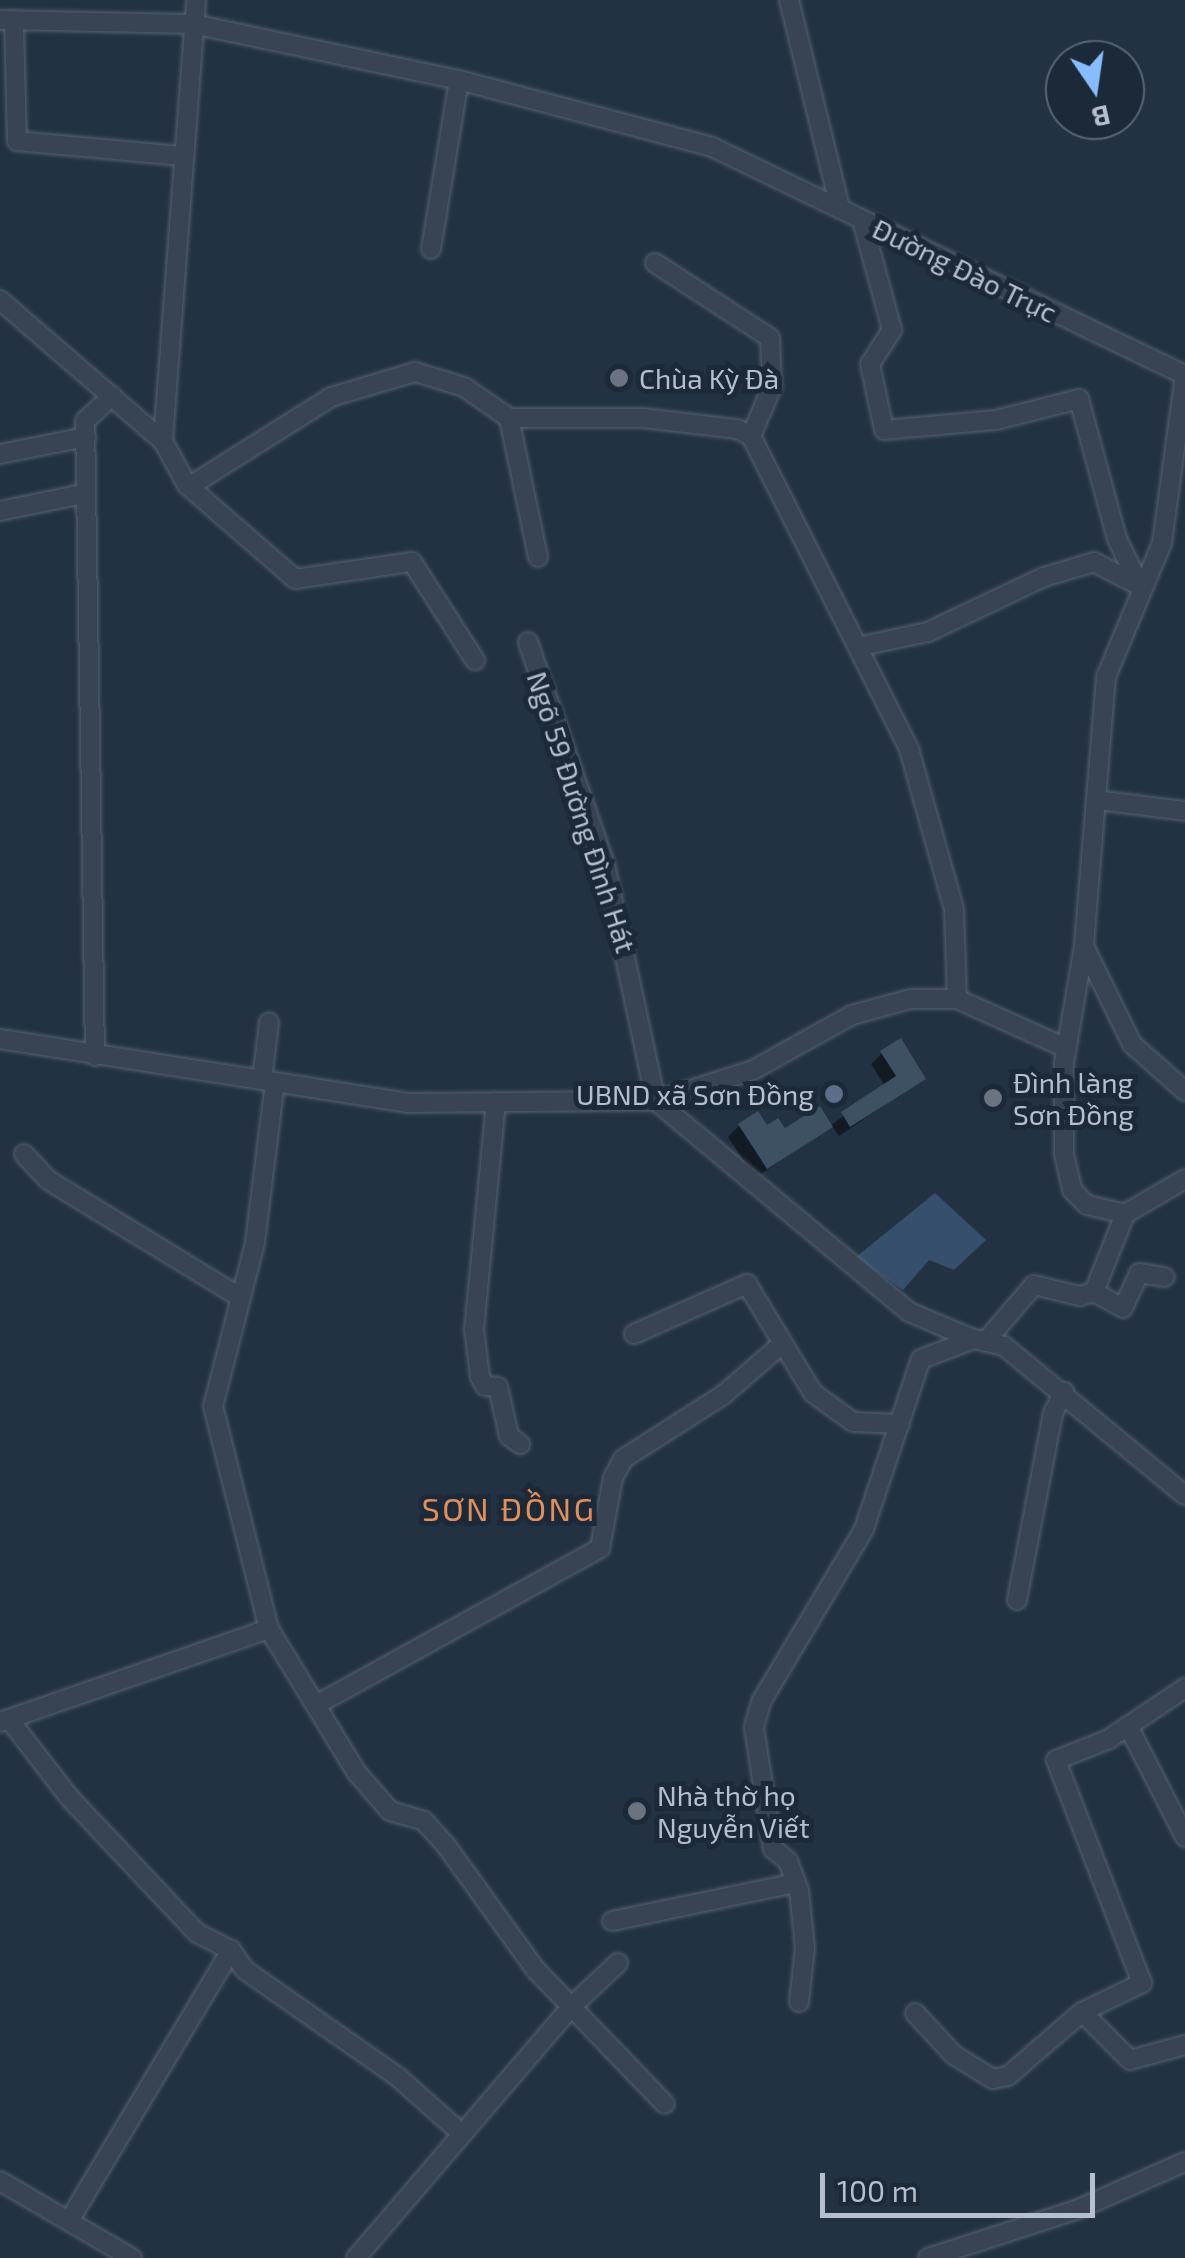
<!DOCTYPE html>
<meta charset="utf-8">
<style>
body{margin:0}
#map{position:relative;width:1185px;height:2258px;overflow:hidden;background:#233243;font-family:"Exo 2",sans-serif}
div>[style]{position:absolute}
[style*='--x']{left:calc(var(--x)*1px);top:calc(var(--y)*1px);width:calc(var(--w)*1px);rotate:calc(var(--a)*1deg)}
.water>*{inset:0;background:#354f6c}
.shadow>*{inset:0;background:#0007}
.building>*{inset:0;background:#3e5163}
.roads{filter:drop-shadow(0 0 2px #566270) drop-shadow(0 0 2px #566270)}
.minor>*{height:18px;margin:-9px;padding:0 9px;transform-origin:9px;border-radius:9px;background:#384453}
.dots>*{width:28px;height:28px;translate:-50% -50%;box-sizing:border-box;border:5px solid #1c2938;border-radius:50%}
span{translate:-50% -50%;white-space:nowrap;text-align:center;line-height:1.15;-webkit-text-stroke:10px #1c2938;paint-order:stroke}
.street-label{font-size:28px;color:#b5bfcd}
.poi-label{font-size:28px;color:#b5bfcd}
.left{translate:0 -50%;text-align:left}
.right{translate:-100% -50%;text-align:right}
.quarter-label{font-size:32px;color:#e18f5b;letter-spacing:2.5px}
.north{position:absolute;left:1045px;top:40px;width:100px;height:100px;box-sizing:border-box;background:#1c2938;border:2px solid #596574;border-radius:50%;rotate:167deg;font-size:28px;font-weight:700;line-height:40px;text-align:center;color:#b5bfcd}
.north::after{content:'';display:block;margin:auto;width:35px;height:45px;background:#87bcff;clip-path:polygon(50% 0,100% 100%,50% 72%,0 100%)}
.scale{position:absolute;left:820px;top:2173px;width:275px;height:45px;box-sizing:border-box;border:5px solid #b5bfcd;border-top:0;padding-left:12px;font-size:30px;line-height:35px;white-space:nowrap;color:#b5bfcd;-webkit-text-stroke:8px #1c2938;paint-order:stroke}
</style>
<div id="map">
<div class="water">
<div style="clip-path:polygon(935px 1193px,986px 1240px,954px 1270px,929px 1260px,903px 1290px,856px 1257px)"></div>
</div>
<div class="shadow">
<div style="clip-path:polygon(882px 1053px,923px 1079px,839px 1136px,831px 1125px,885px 1086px,871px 1064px)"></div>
<div style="clip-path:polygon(739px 1126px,784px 1131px,830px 1126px,755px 1178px,728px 1137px)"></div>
</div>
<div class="building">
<div style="clip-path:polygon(901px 1038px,926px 1079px,850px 1127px,841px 1112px,896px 1076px,880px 1051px)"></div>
<div style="clip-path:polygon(820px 1106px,833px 1127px,767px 1169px,738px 1124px,758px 1111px,767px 1125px,778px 1118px,785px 1128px)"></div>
</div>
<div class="roads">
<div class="minor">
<div style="--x:789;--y:0;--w:214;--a:76.2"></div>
<div style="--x:0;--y:20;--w:193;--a:1.2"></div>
<div style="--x:193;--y:24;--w:272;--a:11.9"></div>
<div style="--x:459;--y:80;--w:262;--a:14.8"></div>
<div style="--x:712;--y:147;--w:525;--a:25.74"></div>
<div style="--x:1185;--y:375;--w:170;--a:97.8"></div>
<div style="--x:1162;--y:543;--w:145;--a:112.7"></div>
<div style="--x:1106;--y:677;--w:270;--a:94.7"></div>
<div style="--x:1084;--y:946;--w:109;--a:63.9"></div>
<div style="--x:1132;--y:1044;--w:71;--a:41.6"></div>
<div style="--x:14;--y:20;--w:121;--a:88.6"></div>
<div style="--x:17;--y:141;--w:167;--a:5.2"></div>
<div style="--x:862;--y:220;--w:114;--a:74.7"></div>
<div style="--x:892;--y:330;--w:40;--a:122.9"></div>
<div style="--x:870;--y:364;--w:67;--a:78"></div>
<div style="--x:884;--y:430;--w:112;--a:-5.1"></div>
<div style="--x:996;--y:420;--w:86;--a:-14.2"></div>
<div style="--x:1079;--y:399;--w:145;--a:74.8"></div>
<div style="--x:1117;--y:539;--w:52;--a:63.9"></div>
<div style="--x:431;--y:249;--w:171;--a:-80.6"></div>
<div style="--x:655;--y:263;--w:137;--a:33.1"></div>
<div style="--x:770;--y:338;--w:49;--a:87.7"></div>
<div style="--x:772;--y:387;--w:53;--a:113.2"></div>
<div style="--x:0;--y:300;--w:216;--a:40.9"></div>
<div style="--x:163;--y:441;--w:50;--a:61.4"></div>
<div style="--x:187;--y:485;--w:143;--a:41"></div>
<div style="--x:295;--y:579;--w:118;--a:-8.3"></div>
<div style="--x:412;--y:562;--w:117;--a:57.3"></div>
<div style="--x:509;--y:418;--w:142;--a:78.2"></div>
<div style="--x:163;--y:441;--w:442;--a:-85.7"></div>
<div style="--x:0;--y:454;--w:88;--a:-11.2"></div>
<div style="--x:193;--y:484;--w:163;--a:-32.2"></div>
<div style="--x:331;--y:397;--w:88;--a:-16.6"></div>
<div style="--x:415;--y:372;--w:51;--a:17"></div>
<div style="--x:464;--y:387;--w:55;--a:34.6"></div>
<div style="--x:509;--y:418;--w:134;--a:0"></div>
<div style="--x:643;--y:418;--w:95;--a:6.7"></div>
<div style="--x:737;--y:429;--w:16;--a:27"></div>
<div style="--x:751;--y:436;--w:351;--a:63.2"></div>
<div style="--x:909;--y:749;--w:166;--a:74.3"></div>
<div style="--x:954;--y:909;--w:90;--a:88.1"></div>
<div style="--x:0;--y:511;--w:85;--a:-11.6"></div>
<div style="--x:528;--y:642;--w:235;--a:70.9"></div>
<div style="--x:605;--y:864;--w:242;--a:77.9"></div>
<div style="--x:862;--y:646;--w:67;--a:-12"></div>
<div style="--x:928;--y:632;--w:128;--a:-25.4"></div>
<div style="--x:1044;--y:577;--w:52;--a:-16.7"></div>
<div style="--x:1094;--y:562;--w:52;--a:27.6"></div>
<div style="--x:1096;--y:800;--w:90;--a:7"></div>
<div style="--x:1084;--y:946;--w:119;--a:99.7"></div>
<div style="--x:1064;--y:1063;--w:91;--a:90"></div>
<div style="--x:1064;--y:1154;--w:37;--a:77"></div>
<div style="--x:1072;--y:1190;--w:21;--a:45"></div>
<div style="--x:1087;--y:1205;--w:39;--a:13"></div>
<div style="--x:1125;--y:1214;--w:69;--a:-30.3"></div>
<div style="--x:0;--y:1039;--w:412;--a:8.9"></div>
<div style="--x:407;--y:1103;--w:249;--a:-0.5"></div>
<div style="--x:656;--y:1101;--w:102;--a:-17.7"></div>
<div style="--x:753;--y:1070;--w:113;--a:-29.1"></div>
<div style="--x:852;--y:1015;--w:60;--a:-15.4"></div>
<div style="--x:910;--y:999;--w:47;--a:0"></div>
<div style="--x:957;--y:999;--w:120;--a:24.2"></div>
<div style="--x:95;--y:1056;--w:635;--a:-90.9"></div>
<div style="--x:85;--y:421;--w:37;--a:-43"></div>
<div style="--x:262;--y:1080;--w:58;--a:-83.1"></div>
<div style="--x:275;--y:1082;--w:162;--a:97.1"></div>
<div style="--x:255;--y:1243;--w:168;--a:104.4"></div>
<div style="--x:213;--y:1406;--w:230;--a:75.9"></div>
<div style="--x:269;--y:1629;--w:169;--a:58.6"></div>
<div style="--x:357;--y:1773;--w:50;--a:49"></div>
<div style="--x:390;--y:1811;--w:35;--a:16"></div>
<div style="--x:424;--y:1821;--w:31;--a:48"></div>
<div style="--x:445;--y:1844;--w:154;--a:54.2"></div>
<div style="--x:535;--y:1969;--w:187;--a:46.1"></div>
<div style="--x:656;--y:1101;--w:329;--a:39.8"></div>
<div style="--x:909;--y:1312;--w:69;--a:22.9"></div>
<div style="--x:496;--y:1102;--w:228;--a:95.5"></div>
<div style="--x:474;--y:1329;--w:48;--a:82.9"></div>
<div style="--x:480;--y:1377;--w:10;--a:61"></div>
<div style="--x:485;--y:1386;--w:13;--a:4"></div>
<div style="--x:498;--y:1387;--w:50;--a:77.3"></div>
<div style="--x:509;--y:1436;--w:14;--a:36"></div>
<div style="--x:24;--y:1154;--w:35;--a:47"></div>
<div style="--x:48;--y:1180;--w:226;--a:31.4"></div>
<div style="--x:1094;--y:1292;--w:33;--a:29"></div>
<div style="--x:1123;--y:1308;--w:38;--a:-65"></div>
<div style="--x:1139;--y:1273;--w:26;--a:9"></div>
<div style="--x:634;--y:1334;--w:124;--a:-23.9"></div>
<div style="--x:747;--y:1284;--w:127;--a:58.8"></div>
<div style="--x:813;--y:1393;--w:49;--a:35.9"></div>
<div style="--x:853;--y:1422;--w:47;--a:2.4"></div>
<div style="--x:985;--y:1342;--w:75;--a:-49.3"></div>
<div style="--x:1034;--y:1285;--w:47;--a:13.4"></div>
<div style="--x:1080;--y:1296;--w:15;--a:-16"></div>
<div style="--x:1094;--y:1292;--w:84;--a:-68.3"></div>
<div style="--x:1017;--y:1600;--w:190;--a:-79.1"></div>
<div style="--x:1053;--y:1413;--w:24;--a:-62"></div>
<div style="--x:316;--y:1705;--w:325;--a:-28.9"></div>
<div style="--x:600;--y:1548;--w:71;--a:-79.5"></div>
<div style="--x:613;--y:1478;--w:21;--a:-62"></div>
<div style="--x:623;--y:1459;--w:119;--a:-32.6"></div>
<div style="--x:723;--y:1395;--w:77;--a:-40.8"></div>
<div style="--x:9;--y:1719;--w:97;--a:52.5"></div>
<div style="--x:68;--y:1796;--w:188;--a:46.7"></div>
<div style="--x:197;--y:1933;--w:38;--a:27"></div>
<div style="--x:231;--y:1950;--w:24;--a:55"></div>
<div style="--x:245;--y:1970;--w:188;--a:35"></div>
<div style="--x:399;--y:2078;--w:84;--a:41.6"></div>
<div style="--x:0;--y:1722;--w:285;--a:-19.1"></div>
<div style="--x:1128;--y:1726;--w:125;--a:62.8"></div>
<div style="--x:612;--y:1921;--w:188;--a:-11.7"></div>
<div style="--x:799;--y:2002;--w:54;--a:-83.7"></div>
<div style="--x:805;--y:1948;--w:57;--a:-96"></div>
<div style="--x:799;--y:1891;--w:32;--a:-110"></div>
<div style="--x:788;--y:1861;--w:19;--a:-141"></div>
<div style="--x:773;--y:1849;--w:123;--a:-98.9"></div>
<div style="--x:754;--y:1727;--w:26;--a:-74"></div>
<div style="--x:761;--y:1702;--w:201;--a:-59.2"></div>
<div style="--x:864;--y:1529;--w:179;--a:-71.5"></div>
<div style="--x:921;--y:1359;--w:57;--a:-20.7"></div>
<div style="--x:974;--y:1339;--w:31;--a:13"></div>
<div style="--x:1004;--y:1346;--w:234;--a:39.5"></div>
<div style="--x:1082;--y:2012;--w:68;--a:45"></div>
<div style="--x:1130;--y:2060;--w:57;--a:-15.3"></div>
<div style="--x:915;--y:2013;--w:57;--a:47.1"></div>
<div style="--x:954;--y:2055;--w:46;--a:31.6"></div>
<div style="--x:993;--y:2079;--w:15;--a:-11"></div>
<div style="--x:1008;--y:2076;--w:98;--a:-40.9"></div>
<div style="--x:1082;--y:2012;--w:67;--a:-25.8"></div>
<div style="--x:1142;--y:1983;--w:239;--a:-111.1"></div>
<div style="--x:1056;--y:1760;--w:57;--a:-21.6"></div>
<div style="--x:1109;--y:1739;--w:92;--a:-33.9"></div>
<div style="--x:0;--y:2181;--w:153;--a:30.3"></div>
<div style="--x:69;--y:2221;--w:316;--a:-59.1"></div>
<div style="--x:356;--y:2258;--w:329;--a:-49.4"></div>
<div style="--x:570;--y:2008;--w:66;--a:-43.2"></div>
<div style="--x:928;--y:2258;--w:156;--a:-18"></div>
<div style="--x:1076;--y:2210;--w:119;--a:-23.8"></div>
</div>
</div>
<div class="dots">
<div style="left:619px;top:378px;background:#6b7280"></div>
<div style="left:834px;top:1094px;background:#5c6f8a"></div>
<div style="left:993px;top:1098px;background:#6b7280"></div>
<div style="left:637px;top:1811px;background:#6b7280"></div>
</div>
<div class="street-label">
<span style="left:965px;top:270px;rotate:26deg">Đường Đào Trực</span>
<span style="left:582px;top:812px;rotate:72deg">Ngõ 59 Đường Đình Hát</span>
</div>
<div class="poi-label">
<span class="left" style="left:639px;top:378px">Chùa Kỳ Đà</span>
<span class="left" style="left:1013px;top:1098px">Đình làng<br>Sơn Đồng</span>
<span class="right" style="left:814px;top:1094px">UBND xã Sơn Đồng</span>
<span class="left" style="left:657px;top:1811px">Nhà thờ họ<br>Nguyễn Viết</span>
</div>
<div class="quarter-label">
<span style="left:509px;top:1508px">SƠN ĐỒNG</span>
</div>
<div class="north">B</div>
<div class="scale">100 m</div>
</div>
